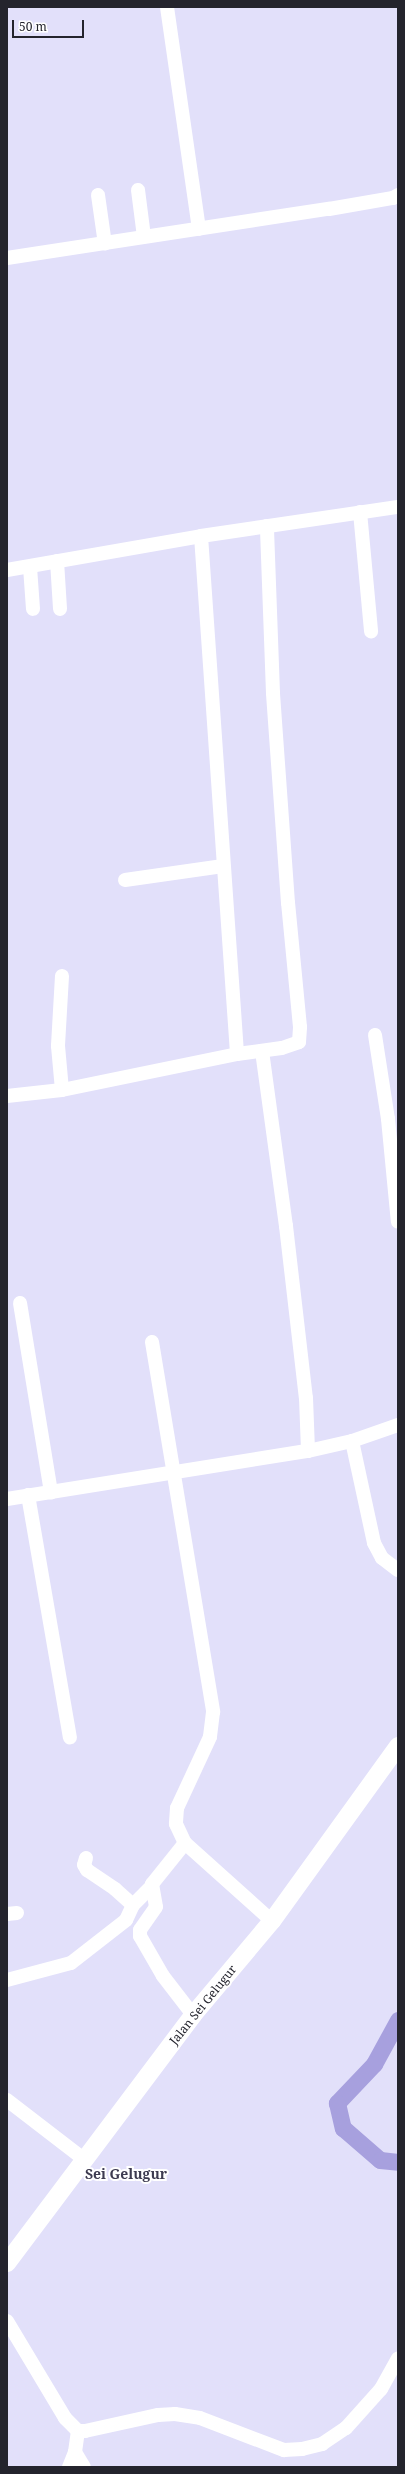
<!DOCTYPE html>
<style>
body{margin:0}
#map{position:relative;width:405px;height:2474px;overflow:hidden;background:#e2e0fa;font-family:"Noto Serif",serif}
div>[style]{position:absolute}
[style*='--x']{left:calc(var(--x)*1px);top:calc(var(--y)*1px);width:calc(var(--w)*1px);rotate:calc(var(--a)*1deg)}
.river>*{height:17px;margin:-8.5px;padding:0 8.5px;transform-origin:8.5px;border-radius:8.5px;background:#a7a0de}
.minor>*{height:14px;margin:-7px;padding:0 7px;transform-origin:7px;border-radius:7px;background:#fff}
.major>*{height:18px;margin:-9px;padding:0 9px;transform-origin:9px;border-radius:9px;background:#fff}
span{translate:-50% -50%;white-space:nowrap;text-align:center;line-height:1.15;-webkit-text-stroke:4px #fff;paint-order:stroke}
.street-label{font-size:12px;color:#24242d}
.quarter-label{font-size:14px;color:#3d3b50;font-weight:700}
.frame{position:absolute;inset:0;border:8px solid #24242d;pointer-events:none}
.scale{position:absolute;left:12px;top:20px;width:72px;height:18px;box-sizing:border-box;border:2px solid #24242d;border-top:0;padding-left:5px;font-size:12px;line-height:14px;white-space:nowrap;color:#24242d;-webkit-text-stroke:3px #fff;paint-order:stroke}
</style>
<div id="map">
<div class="river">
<div style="--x:398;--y:2020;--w:50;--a:118.6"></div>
<div style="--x:374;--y:2064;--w:54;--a:133.5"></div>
<div style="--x:337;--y:2103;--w:26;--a:77"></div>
<div style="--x:343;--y:2128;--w:49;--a:40.9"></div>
<div style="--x:380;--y:2160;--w:18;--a:6"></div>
</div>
<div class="minor">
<div style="--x:167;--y:7;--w:224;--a:81.8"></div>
<div style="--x:138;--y:190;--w:47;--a:82.7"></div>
<div style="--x:98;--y:195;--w:49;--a:81.9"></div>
<div style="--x:7;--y:258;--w:326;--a:-8.7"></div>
<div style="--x:329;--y:209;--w:65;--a:-9.8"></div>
<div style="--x:393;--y:198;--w:6;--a:-31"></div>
<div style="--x:360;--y:512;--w:120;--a:84.7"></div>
<div style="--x:201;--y:536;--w:519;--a:86.02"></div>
<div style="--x:57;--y:561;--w:48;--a:86.4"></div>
<div style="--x:30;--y:567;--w:42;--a:85.9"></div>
<div style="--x:7;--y:570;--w:197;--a:-9.9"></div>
<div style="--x:201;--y:536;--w:199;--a:-8.4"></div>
<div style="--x:125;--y:880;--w:99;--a:-8.1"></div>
<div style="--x:62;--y:976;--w:70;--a:93.3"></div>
<div style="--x:58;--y:1046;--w:44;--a:84.8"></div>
<div style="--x:375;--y:1035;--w:85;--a:81.2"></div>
<div style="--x:388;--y:1119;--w:103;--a:84.5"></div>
<div style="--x:262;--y:1051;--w:177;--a:82.2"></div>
<div style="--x:286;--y:1226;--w:173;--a:83.4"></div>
<div style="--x:306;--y:1398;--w:53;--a:87.8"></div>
<div style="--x:7;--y:1096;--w:55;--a:-6.2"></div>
<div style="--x:62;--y:1090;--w:179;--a:-11.6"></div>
<div style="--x:237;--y:1054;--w:45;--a:-7.6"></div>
<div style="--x:282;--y:1048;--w:18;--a:-19"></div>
<div style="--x:299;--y:1042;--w:15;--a:-86"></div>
<div style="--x:300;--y:1027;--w:125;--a:-95.5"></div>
<div style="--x:288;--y:903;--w:211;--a:-94.1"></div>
<div style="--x:273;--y:693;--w:167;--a:-92.1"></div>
<div style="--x:20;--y:1303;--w:192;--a:80.7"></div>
<div style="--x:152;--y:1342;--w:375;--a:80.6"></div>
<div style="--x:213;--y:1712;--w:25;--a:97"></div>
<div style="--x:210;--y:1737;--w:78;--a:114.9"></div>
<div style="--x:177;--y:1808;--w:16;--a:94"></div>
<div style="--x:176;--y:1824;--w:21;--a:65"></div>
<div style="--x:185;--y:1843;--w:117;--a:41.9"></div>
<div style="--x:352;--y:1441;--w:104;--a:77.8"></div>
<div style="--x:374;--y:1543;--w:17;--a:62"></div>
<div style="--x:382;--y:1558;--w:20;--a:37"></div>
<div style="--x:28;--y:1495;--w:246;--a:80.2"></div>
<div style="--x:7;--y:1499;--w:305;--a:-9.1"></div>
<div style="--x:308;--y:1451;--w:45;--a:-12.8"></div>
<div style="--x:352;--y:1441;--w:49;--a:-19.2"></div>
<div style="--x:185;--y:1843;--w:53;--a:128.8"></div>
<div style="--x:152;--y:1884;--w:23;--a:80"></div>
<div style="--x:156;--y:1907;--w:28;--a:125"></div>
<div style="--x:140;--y:1930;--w:6;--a:90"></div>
<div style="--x:140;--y:1936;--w:46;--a:60.1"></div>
<div style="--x:163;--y:1976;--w:49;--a:52.4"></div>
<div style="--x:86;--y:1858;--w:7;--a:106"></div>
<div style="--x:84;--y:1865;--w:6;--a:59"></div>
<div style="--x:87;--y:1870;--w:34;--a:34"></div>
<div style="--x:115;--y:1889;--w:24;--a:42"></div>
<div style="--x:7;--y:1914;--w:10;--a:-6"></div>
<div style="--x:7;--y:1980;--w:66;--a:-14.9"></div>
<div style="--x:71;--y:1963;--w:70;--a:-38"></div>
<div style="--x:126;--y:1920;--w:17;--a:-65"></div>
<div style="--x:133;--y:1905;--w:25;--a:-45"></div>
<div style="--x:7;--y:2100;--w:98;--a:37.6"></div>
<div style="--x:7;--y:2321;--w:113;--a:59.1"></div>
<div style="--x:65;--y:2418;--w:18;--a:45"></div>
<div style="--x:78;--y:2431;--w:7;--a:0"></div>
<div style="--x:85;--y:2431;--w:75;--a:-12.4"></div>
<div style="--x:158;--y:2415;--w:17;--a:-3"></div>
<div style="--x:175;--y:2414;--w:25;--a:9"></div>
<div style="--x:200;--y:2418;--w:90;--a:20.9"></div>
<div style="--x:284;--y:2450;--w:18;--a:-3"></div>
<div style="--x:302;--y:2449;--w:21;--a:-14"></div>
<div style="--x:322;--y:2444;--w:29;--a:-34"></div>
<div style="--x:346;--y:2428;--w:52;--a:-48.1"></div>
<div style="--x:381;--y:2389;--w:35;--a:-61"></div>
<div style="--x:75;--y:2452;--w:17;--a:59"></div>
<div style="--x:69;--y:2467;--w:16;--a:-68"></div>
<div style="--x:75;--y:2452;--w:21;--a:-82"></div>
</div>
<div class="major">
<div style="--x:7;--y:2263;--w:310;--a:-53.1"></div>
<div style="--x:193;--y:2015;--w:123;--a:-50"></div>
<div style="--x:272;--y:1921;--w:216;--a:-54.2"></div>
</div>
<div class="street-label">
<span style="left:203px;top:2005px;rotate:-51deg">Jalan Sei Gelugur</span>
</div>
<div class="quarter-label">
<span style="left:126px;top:2174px">Sei Gelugur</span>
</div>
<div class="frame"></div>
<div class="scale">50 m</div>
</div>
